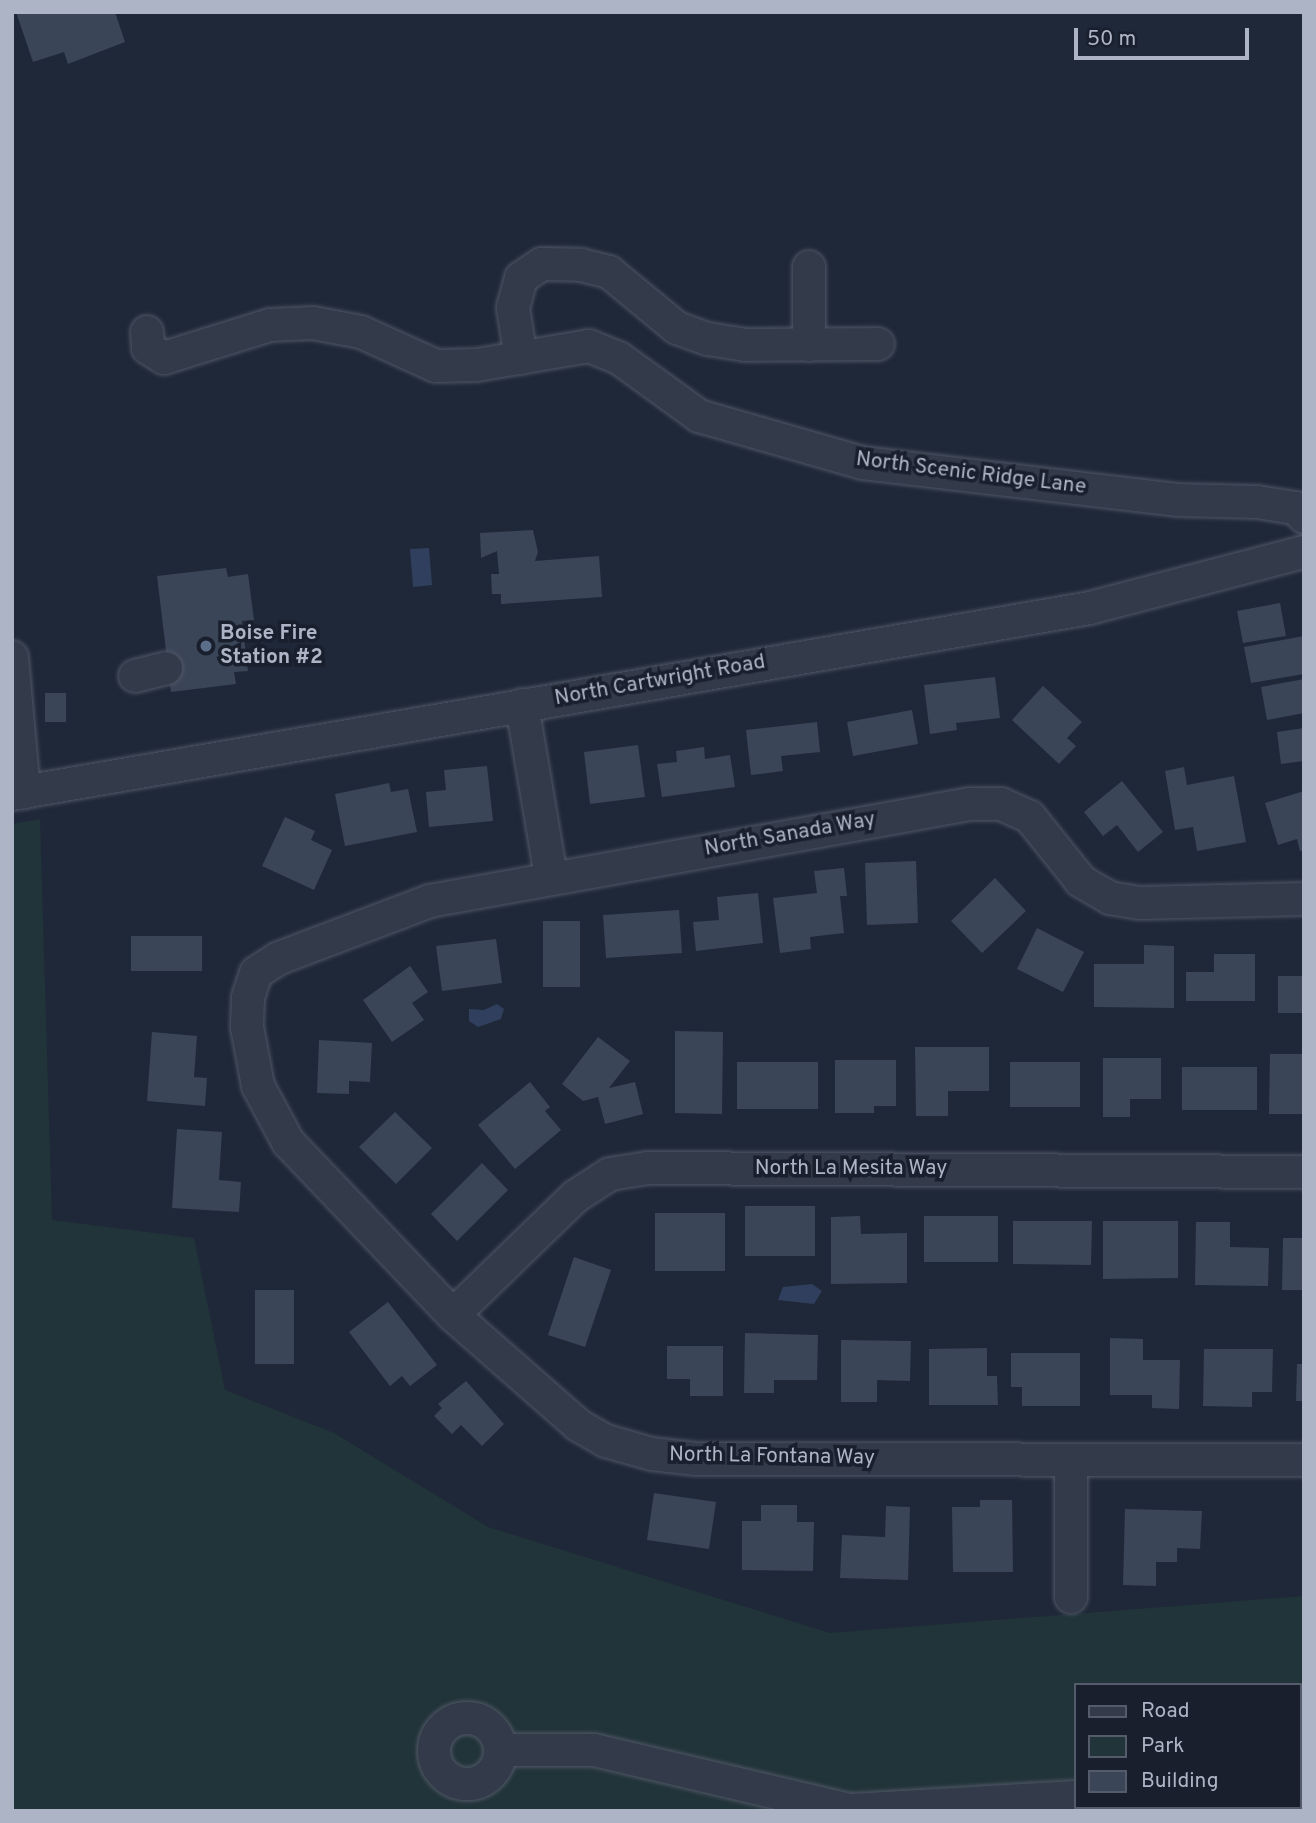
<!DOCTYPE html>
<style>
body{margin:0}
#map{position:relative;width:1316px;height:1823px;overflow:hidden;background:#1f2838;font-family:Overpass,sans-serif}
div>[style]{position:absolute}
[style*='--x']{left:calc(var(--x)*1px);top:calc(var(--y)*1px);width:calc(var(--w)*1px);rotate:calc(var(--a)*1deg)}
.green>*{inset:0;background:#213439}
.water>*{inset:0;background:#313f5e}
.building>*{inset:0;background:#3b4558}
.roads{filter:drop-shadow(0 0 2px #505766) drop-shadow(0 0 2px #505766)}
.minor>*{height:32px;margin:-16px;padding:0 16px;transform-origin:16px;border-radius:16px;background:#333a49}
.minor>.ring{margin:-16px;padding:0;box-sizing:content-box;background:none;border:32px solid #333a49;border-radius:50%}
.dots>*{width:19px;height:19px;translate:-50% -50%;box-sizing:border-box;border:4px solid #191f2d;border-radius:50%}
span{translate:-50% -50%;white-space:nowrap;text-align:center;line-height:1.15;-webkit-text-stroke:7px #191f2d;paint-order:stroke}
.street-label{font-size:21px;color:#adb4c5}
.poi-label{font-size:21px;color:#adb4c5;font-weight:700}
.left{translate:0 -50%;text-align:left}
.frame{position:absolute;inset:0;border:14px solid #adb4c5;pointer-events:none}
.legend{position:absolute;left:1074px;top:1683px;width:228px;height:126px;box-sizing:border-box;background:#191f2d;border:2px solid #545b6a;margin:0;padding:9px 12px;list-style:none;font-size:21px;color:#adb4c5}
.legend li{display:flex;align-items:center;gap:14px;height:35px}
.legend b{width:35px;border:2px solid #545b6a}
.scale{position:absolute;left:1074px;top:28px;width:175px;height:32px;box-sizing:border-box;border:4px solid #adb4c5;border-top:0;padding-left:9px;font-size:21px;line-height:24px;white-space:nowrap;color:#adb4c5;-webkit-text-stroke:5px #191f2d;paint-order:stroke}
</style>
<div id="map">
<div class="green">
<div style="clip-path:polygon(evenodd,40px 819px,52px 1220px,194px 1238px,225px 1390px,334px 1433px,488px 1527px,830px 1633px,1304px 1596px,1304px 1811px,12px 1811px,12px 824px,40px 819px,1076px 1685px,1300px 1685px,1300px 1807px,1076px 1807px,1076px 1685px)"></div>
</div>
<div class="water">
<div style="clip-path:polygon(429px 548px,432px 585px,413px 587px,410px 549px)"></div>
<div style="clip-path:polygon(497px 1004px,504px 1009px,501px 1019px,478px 1027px,469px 1021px,469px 1009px,484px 1010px)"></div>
<div style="clip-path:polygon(812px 1284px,822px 1291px,814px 1304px,778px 1300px,783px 1287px)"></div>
</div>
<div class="building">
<div style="clip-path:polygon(16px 12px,115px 12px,125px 42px,68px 64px,64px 52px,33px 62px)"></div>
<div style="clip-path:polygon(533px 530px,538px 552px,535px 561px,599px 556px,602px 597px,501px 604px,501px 594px,492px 594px,491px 574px,499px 574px,497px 551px,481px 558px,480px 533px)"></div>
<div style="clip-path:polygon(226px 568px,228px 577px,248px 574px,254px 620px,242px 621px,248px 671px,234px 672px,236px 684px,171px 692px,157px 576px)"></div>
<div style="clip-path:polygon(1280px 603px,1286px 636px,1243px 643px,1237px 611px)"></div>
<div style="clip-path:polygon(1304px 636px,1304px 674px,1251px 683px,1244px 647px)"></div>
<div style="clip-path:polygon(995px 677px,1000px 718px,956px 723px,957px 730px,930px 734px,924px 685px)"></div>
<div style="clip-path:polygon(1304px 679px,1304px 713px,1267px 720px,1261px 687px)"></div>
<div style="clip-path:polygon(1043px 686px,1082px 722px,1067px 738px,1076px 746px,1059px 764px,1012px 720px)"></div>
<div style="clip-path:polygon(45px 693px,66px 693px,66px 722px,45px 722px)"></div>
<div style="clip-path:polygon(912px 710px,918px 744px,853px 756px,847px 722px)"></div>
<div style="clip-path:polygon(817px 722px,820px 752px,781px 756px,783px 771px,751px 775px,746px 730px)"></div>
<div style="clip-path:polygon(1304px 728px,1304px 761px,1281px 764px,1277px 732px)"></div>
<div style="clip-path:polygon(638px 745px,645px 797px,590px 804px,584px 752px)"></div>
<div style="clip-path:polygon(704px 747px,705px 759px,730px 755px,735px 787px,662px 797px,657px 764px,677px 762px,676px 751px)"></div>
<div style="clip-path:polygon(487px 766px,493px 821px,429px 827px,426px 792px,446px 790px,444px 770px)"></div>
<div style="clip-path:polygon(1184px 767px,1187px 785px,1234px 776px,1246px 842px,1197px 851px,1193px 827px,1175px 830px,1165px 771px)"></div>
<div style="clip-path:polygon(1122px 781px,1163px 832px,1138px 852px,1117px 825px,1103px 836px,1084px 812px)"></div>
<div style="clip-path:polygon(389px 783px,391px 792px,408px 789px,417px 832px,345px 846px,335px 794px)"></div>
<div style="clip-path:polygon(1304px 791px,1304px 850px,1300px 851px,1297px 839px,1278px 845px,1265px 803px)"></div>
<div style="clip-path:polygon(285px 817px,315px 831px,311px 840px,332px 850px,314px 890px,262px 866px)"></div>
<div style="clip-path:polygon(916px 861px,918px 923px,867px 925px,865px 863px)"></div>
<div style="clip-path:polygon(844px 868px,847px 896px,840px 896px,844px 933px,810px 937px,811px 949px,780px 953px,773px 898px,817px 893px,814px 871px)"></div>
<div style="clip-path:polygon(995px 878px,1026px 911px,982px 953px,951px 921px)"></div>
<div style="clip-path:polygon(758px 893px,763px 943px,696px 951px,693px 922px,719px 920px,717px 897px)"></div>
<div style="clip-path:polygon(679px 910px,682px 953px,606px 958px,603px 915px)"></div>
<div style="clip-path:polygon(543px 921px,580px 921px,580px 987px,543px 987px)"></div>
<div style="clip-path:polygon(1037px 928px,1084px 952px,1063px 992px,1017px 969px)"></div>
<div style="clip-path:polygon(131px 936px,202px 936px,202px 971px,131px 971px)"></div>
<div style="clip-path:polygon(496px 939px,502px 983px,442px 991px,436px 946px)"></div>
<div style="clip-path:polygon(1144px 945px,1174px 946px,1174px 1008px,1094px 1007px,1094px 964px,1144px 964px)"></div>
<div style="clip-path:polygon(1214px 954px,1255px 954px,1255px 1001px,1186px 1001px,1186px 972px,1214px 972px)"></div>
<div style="clip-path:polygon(410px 966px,428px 992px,412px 1003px,424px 1020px,392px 1042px,363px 1000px)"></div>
<div style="clip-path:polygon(1278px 976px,1304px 976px,1304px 1013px,1278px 1013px)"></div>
<div style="clip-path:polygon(675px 1031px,723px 1032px,722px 1114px,675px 1113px)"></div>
<div style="clip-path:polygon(152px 1032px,197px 1036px,194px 1077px,207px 1078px,205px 1106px,147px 1101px)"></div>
<div style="clip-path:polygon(598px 1037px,630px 1061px,609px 1088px,635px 1082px,643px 1114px,605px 1124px,598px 1097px,583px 1101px,562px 1084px)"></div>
<div style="clip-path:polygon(319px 1040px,372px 1043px,370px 1082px,349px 1081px,349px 1094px,317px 1093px)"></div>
<div style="clip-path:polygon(915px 1047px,989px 1047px,989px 1091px,948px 1091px,948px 1116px,916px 1116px)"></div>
<div style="clip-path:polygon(1270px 1054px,1304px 1054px,1302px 1114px,1269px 1114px)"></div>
<div style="clip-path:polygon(1103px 1058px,1161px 1058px,1161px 1099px,1130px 1099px,1130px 1117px,1103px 1117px)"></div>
<div style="clip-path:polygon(835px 1060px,896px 1060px,896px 1106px,874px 1106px,874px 1113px,835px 1113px)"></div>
<div style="clip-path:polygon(737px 1062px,818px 1062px,818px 1109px,737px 1109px)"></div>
<div style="clip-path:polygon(1010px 1062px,1080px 1062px,1080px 1107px,1010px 1107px)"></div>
<div style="clip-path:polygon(1182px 1067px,1257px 1067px,1257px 1110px,1182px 1110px)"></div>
<div style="clip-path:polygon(530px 1082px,550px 1107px,545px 1111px,561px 1130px,515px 1169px,478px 1125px)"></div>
<div style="clip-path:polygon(395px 1112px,432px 1148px,396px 1184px,359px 1147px)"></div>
<div style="clip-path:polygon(177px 1129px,222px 1132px,219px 1180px,241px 1182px,239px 1212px,172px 1208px)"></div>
<div style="clip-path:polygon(482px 1163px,508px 1190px,457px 1241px,431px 1214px)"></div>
<div style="clip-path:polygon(745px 1206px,815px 1206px,815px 1256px,745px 1256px)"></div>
<div style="clip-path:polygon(655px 1213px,725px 1213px,725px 1271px,655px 1271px)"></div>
<div style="clip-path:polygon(860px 1216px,861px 1234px,907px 1233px,907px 1283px,831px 1284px,831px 1217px)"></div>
<div style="clip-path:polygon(924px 1216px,998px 1216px,998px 1262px,924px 1262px)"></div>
<div style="clip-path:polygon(1013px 1221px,1092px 1221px,1091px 1265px,1013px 1264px)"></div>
<div style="clip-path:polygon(1103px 1221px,1178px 1221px,1178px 1278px,1103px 1279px)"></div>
<div style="clip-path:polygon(1196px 1222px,1230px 1222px,1230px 1247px,1269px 1248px,1268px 1286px,1195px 1285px)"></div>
<div style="clip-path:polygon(1283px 1238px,1304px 1238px,1304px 1290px,1282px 1290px)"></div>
<div style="clip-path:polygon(574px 1257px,611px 1270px,585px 1347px,548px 1335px)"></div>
<div style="clip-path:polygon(255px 1290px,294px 1290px,294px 1364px,255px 1364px)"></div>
<div style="clip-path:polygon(388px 1302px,437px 1365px,410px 1386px,402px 1376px,390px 1386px,349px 1332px)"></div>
<div style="clip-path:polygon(745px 1333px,818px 1335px,817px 1380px,774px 1380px,774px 1393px,744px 1393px)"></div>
<div style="clip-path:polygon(1110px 1338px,1143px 1339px,1143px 1360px,1180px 1360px,1179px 1409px,1152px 1408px,1152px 1395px,1110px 1395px)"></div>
<div style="clip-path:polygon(841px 1340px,911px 1341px,910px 1381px,877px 1380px,877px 1402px,841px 1402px)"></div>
<div style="clip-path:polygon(667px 1346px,723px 1346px,723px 1396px,690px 1396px,690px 1379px,667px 1379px)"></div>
<div style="clip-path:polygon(987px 1348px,987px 1376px,997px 1376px,998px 1405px,929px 1405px,929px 1349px)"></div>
<div style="clip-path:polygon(1204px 1349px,1273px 1349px,1272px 1392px,1252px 1392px,1252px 1407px,1203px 1406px)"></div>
<div style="clip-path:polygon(1011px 1353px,1080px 1353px,1080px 1406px,1022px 1406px,1022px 1387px,1011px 1387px)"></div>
<div style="clip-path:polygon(1297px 1364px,1304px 1364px,1304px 1401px,1296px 1401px)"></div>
<div style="clip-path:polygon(466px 1381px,504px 1424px,482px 1446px,461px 1425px,452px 1434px,434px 1416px,442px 1408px,438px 1404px)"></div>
<div style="clip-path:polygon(654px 1493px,716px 1502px,709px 1549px,647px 1540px)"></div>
<div style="clip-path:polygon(980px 1500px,1012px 1500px,1013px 1572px,953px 1572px,952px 1507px,980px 1507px)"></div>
<div style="clip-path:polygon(761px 1505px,797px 1505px,797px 1522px,814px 1522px,813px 1571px,742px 1570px,742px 1521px,761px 1521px)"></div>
<div style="clip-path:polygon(886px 1506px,910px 1507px,908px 1580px,840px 1578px,842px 1535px,885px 1537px)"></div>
<div style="clip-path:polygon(1125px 1509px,1202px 1511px,1200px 1549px,1177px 1548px,1177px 1562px,1156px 1562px,1156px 1586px,1123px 1585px)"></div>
</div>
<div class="roads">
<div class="minor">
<div style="--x:809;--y:267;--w:78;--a:90"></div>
<div style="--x:147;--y:332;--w:16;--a:86"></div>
<div style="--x:148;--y:348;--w:19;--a:32"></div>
<div style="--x:164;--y:358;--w:111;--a:-17.3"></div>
<div style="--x:270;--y:325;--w:43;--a:-2.7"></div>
<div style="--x:313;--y:323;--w:49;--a:10.6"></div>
<div style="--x:361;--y:332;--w:82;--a:24.4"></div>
<div style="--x:436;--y:366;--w:41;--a:-1.4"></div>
<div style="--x:477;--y:365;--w:114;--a:-9.6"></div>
<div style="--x:589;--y:346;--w:32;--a:22"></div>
<div style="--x:619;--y:358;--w:99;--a:35.9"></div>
<div style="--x:699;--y:416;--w:171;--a:16"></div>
<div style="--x:863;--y:463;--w:316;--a:6.7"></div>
<div style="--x:1177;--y:500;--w:80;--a:1.4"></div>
<div style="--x:1257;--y:502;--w:39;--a:9"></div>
<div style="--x:1296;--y:508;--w:12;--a:48"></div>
<div style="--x:521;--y:358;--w:51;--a:-99.1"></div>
<div style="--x:513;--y:308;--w:31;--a:-75"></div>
<div style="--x:521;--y:278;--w:25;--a:-34"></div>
<div style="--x:542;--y:264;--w:39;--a:1"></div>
<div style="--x:581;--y:265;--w:29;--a:14"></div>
<div style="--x:609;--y:272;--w:88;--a:39.5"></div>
<div style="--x:677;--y:328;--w:33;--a:20"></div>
<div style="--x:708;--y:339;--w:37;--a:9"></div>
<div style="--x:745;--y:345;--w:133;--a:-0.4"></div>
<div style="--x:12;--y:657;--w:136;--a:84.9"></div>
<div style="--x:135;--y:676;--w:32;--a:-14"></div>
<div style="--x:522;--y:705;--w:174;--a:80.4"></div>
<div style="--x:12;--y:794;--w:1094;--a:-9.79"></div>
<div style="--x:1090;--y:608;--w:221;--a:-14.7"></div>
<div style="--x:1304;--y:899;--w:164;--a:178.6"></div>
<div style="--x:1140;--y:903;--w:30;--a:-171"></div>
<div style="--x:1110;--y:898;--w:34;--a:-150"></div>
<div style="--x:1081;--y:881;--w:82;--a:-128.6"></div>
<div style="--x:1030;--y:817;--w:32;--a:-156"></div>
<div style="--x:1001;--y:804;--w:31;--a:180"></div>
<div style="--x:970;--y:804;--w:549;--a:169.82"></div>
<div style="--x:430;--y:901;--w:161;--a:159.3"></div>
<div style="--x:279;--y:958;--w:27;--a:147"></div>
<div style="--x:256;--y:973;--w:26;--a:108"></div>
<div style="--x:248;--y:998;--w:29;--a:92"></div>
<div style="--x:247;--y:1027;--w:60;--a:79.4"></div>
<div style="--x:258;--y:1086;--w:64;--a:61.8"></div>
<div style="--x:288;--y:1142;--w:239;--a:46.4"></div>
<div style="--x:453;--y:1315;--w:167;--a:41.3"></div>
<div style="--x:578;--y:1425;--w:32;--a:30"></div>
<div style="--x:606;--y:1441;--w:48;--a:15.8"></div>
<div style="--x:652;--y:1454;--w:44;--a:6.5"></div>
<div style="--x:696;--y:1459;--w:608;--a:0.09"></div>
<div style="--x:453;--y:1315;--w:171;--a:-44.1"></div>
<div style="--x:576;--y:1196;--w:40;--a:-32.9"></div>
<div style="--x:610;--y:1174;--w:37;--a:-9"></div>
<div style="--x:647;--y:1168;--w:657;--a:0.35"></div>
<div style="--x:1071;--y:1461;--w:136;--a:90"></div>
<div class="ring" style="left:434px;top:1718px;width:34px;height:34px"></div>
<div style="--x:500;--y:1750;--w:94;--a:0"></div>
<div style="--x:594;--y:1750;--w:263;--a:13.2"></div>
<div style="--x:850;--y:1810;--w:226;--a:-3.3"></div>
<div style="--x:1300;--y:1785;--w:4;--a:0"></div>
</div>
</div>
<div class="dots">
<div style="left:206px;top:646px;background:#5c6f8a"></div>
</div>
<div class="street-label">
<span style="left:971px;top:474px;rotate:7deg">North Scenic Ridge Lane</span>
<span style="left:660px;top:681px;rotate:-10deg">North Cartwright Road</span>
<span style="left:790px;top:835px;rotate:-10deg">North Sanada Way</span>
<span style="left:851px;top:1169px">North La Mesita Way</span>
<span style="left:772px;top:1457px;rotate:1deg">North La Fontana Way</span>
</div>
<div class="poi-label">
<span class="left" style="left:220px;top:646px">Boise Fire<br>Station #2</span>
</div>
<div class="frame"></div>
<ul class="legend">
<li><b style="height:9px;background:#333a49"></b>Road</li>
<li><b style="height:19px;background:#213439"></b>Park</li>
<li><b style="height:19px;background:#3b4558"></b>Building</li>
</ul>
<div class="scale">50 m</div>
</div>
